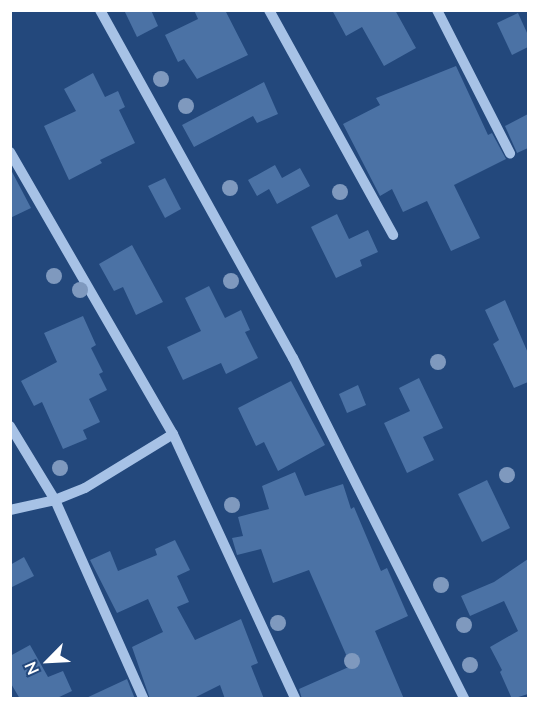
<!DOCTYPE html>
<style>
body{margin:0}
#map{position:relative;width:539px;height:709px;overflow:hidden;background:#23487c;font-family:Lato,sans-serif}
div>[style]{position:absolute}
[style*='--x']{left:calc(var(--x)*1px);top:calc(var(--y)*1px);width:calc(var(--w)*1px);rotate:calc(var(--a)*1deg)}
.building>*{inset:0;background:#4b72a5}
.minor>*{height:10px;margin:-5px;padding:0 5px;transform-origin:5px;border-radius:5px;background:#a7c2e6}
.trees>*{width:16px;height:16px;margin:-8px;border-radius:50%;background:#7f99be}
span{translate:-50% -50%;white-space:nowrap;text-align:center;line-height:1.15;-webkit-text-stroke:4.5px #23487c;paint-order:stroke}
.frame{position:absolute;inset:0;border:12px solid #fff;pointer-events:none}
.north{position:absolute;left:18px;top:631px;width:60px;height:60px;-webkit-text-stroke:4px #23487c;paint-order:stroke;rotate:246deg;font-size:16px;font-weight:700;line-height:24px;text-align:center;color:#fff}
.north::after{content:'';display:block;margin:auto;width:21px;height:27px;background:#fff;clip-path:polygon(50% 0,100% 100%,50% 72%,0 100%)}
</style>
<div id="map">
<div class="building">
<div style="clip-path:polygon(124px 10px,151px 10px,158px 26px,137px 37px)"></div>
<div style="clip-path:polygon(194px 10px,225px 10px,248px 55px,197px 79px,184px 59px,178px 62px,165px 35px,198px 19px)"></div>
<div style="clip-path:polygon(332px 10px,395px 10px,416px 48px,384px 66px,362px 27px,346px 36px)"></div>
<div style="clip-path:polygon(518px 13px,528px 35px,528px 47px,512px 55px,497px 23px)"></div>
<div style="clip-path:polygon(456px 66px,488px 135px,492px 133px,506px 159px,454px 185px,480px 238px,451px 251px,427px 201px,403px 212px,392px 189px,380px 196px,343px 124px,380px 105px,376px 98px)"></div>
<div style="clip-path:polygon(93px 73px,105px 97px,118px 91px,125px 107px,119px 110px,135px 143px,100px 160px,102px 163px,69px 180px,44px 126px,76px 111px,64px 89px)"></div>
<div style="clip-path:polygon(264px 82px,278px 114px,257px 123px,253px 116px,194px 147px,182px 125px)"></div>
<div style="clip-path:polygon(528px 114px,528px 148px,517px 153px,505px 126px)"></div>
<div style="clip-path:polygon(275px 165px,282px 178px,300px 168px,310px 186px,277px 204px,269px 189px,257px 196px,248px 180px)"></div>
<div style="clip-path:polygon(10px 168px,31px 208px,10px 218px)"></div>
<div style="clip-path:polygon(165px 178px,181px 209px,165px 218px,148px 186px)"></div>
<div style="clip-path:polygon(337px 214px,349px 239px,368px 230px,378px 252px,360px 260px,362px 266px,336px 278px,311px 227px)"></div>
<div style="clip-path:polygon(132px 245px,163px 302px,136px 315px,123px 287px,114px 291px,99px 264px)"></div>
<div style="clip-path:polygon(209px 286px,225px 318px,241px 310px,250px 330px,245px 332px,258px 358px,226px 374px,221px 363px,183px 380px,167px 347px,201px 331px,185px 298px)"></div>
<div style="clip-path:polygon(505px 300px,528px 353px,528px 382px,514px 388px,493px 344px,499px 340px,485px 310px)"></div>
<div style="clip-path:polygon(83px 316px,96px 345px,91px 348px,103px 372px,99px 374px,107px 390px,89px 399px,100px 422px,83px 430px,87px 439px,63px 449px,42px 402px,34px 406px,21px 381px,57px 362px,44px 333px)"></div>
<div style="clip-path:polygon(419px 378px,443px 428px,423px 437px,434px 460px,407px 473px,384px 423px,410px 411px,399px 388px)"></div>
<div style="clip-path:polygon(291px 381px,325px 445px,278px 471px,264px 442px,256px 446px,238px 408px)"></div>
<div style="clip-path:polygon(358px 385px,366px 405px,347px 413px,339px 394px)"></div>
<div style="clip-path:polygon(295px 472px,305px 496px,343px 484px,351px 509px,354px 507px,381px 571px,387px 568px,408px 616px,375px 631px,404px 699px,302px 699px,299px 689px,351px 666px,309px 570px,273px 583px,261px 549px,237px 555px,232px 538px,243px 536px,238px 517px,269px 509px,262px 486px)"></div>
<div style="clip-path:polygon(487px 480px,510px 528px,482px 542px,458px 494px)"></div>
<div style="clip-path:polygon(175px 540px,190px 570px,177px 576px,189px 602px,177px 607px,195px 640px,241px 619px,258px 663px,251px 666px,264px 699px,225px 699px,220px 685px,192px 699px,150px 699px,132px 647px,163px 632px,148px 599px,117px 613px,90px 560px,110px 551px,118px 571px,157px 555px,155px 549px)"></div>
<div style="clip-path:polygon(24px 557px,34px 576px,10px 588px,10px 565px)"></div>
<div style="clip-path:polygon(528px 559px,528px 694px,512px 699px,500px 672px,502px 670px,490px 647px,518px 631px,504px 601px,470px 616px,461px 596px,494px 582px)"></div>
<div style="clip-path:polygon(30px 645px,48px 677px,63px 671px,72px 691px,55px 699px,20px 699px,10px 682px,10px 656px)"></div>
<div style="clip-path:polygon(127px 679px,135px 699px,84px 699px)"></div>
</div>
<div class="minor">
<div style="--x:100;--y:10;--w:398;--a:61"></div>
<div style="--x:293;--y:358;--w:381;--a:63.3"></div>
<div style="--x:269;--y:10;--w:257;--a:61.1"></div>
<div style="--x:437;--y:10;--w:161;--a:63"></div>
<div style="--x:10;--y:152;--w:326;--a:60"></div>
<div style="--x:173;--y:434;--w:291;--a:65.2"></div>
<div style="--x:10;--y:426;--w:87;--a:58.7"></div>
<div style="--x:55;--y:500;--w:217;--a:66"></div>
<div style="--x:10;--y:510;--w:46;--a:-12.5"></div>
<div style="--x:55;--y:500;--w:32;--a:-22"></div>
<div style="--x:85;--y:488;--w:103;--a:-31.5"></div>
</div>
<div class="trees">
<div style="left:161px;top:79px"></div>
<div style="left:186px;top:106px"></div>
<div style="left:230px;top:188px"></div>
<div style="left:340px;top:192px"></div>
<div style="left:54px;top:276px"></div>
<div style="left:231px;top:281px"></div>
<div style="left:80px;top:290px"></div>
<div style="left:438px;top:362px"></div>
<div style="left:60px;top:468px"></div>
<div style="left:507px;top:475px"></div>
<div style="left:232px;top:505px"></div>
<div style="left:441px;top:585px"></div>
<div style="left:278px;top:623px"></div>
<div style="left:464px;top:625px"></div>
<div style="left:352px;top:661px"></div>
<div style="left:470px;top:665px"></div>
</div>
<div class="frame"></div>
<div class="north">N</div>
</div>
